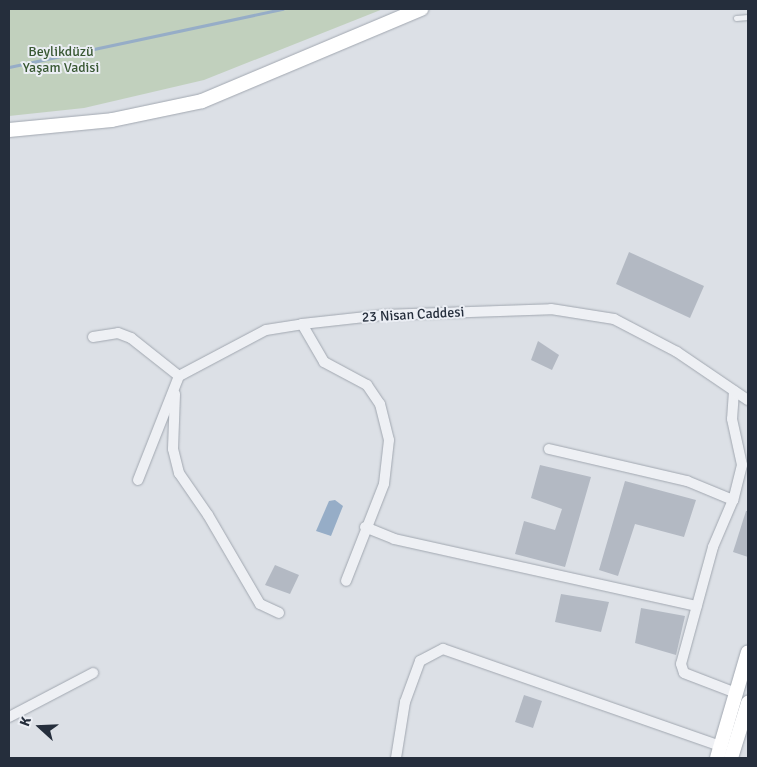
<!DOCTYPE html>
<meta charset="utf-8">
<style>
body{margin:0}
#map{position:relative;width:757px;height:767px;overflow:hidden;background:#dce0e6;font-family:Signika,sans-serif}
div>[style]{position:absolute}
[style*='--x']{left:calc(var(--x)*1px);top:calc(var(--y)*1px);width:calc(var(--w)*1px);rotate:calc(var(--a)*1deg)}
.green>*{inset:0;background:#c1d0bd}
.water>*{inset:0;background:#96adc7}
.stream>*{height:3px;margin:-1.5px;padding:0 1.5px;transform-origin:1.5px;border-radius:1.5px;background:#96adc7}
.building>*{inset:0;background:#b3b9c3}
.roads{filter:drop-shadow(0 0 1px #a1a7b0) drop-shadow(0 0 1px #a1a7b0)}
.lane>*{height:5px;margin:-2.5px;padding:0 2.5px;transform-origin:2.5px;border-radius:2.5px;background:#eef0f4}
.street>*{height:10px;margin:-5px;padding:0 5px;transform-origin:5px;border-radius:5px;background:#eef0f4}
.secondary>*{height:14px;margin:-7px;padding:0 7px;transform-origin:7px;border-radius:7px;background:#fff}
span{translate:-50% -50%;white-space:nowrap;text-align:center;line-height:1.15;-webkit-text-stroke:4px #ebeef4;paint-order:stroke}
.park-label{font-size:14px;color:#395833}
.street-label{font-size:14px;color:#252e3c}
.frame{position:absolute;inset:0;border:10px solid #252e3c;pointer-events:none}
.north{position:absolute;left:15px;top:702px;width:50px;height:50px;-webkit-text-stroke:4px #ebeef4;paint-order:stroke;rotate:290deg;font-size:14px;font-weight:700;line-height:20px;text-align:center;color:#252e3c}
.north::after{content:'';display:block;margin:auto;width:18px;height:22px;background:#252e3c;clip-path:polygon(50% 0,100% 100%,50% 72%,0 100%)}
</style>
<div id="map">
<div class="green">
<div style="clip-path:polygon(9px 9px,383px 9px,204px 80px,84px 108px,9px 116px)"></div>
</div>
<div class="water">
<div style="clip-path:polygon(335px 500px,343px 506px,331px 536px,316px 531px,329px 501px)"></div>
</div>
<div class="stream">
<div style="--x:9;--y:67;--w:280;--a:-12"></div>
</div>
<div class="building">
<div style="clip-path:polygon(629px 252px,704px 286px,690px 318px,616px 284px)"></div>
<div style="clip-path:polygon(538px 341px,559px 355px,552px 370px,531px 360px)"></div>
<div style="clip-path:polygon(540px 465px,591px 477px,565px 567px,515px 554px,524px 521px,555px 530px,562px 509px,531px 498px)"></div>
<div style="clip-path:polygon(625px 481px,696px 500px,684px 537px,635px 524px,618px 576px,599px 570px)"></div>
<div style="clip-path:polygon(746px 511px,748px 511px,748px 557px,733px 552px)"></div>
<div style="clip-path:polygon(275px 565px,299px 575px,290px 594px,265px 585px)"></div>
<div style="clip-path:polygon(561px 594px,609px 602px,601px 632px,555px 622px)"></div>
<div style="clip-path:polygon(641px 608px,685px 616px,676px 655px,635px 643px)"></div>
<div style="clip-path:polygon(524px 695px,542px 701px,533px 728px,515px 722px)"></div>
</div>
<div class="roads">
<div class="lane">
<div style="--x:736;--y:18;--w:12;--a:-5"></div>
</div>
<div class="street">
<div style="--x:302;--y:324;--w:44;--a:59.9"></div>
<div style="--x:324;--y:362;--w:49;--a:28.1"></div>
<div style="--x:367;--y:385;--w:23;--a:56"></div>
<div style="--x:380;--y:404;--w:37;--a:76"></div>
<div style="--x:389;--y:440;--w:44;--a:96.5"></div>
<div style="--x:384;--y:484;--w:104;--a:111.4"></div>
<div style="--x:93;--y:337;--w:25;--a:-9"></div>
<div style="--x:118;--y:333;--w:14;--a:21"></div>
<div style="--x:131;--y:338;--w:61;--a:38.4"></div>
<div style="--x:734;--y:391;--w:28;--a:94"></div>
<div style="--x:732;--y:419;--w:47;--a:77.7"></div>
<div style="--x:742;--y:465;--w:36;--a:104"></div>
<div style="--x:733;--y:500;--w:51;--a:113.1"></div>
<div style="--x:713;--y:547;--w:121;--a:105.3"></div>
<div style="--x:681;--y:664;--w:9;--a:72"></div>
<div style="--x:684;--y:673;--w:56;--a:21"></div>
<div style="--x:175;--y:394;--w:55;--a:92.1"></div>
<div style="--x:173;--y:449;--w:25;--a:76"></div>
<div style="--x:179;--y:473;--w:51;--a:55.4"></div>
<div style="--x:208;--y:515;--w:103;--a:59.7"></div>
<div style="--x:260;--y:604;--w:21;--a:25"></div>
<div style="--x:549;--y:449;--w:142;--a:13.1"></div>
<div style="--x:687;--y:481;--w:50;--a:22.4"></div>
<div style="--x:138;--y:480;--w:112;--a:-68.5"></div>
<div style="--x:179;--y:376;--w:98;--a:-27.9"></div>
<div style="--x:266;--y:330;--w:36;--a:-9"></div>
<div style="--x:302;--y:324;--w:81;--a:-6.3"></div>
<div style="--x:383;--y:315;--w:168;--a:-2"></div>
<div style="--x:551;--y:309;--w:64;--a:9"></div>
<div style="--x:614;--y:319;--w:71;--a:27.6"></div>
<div style="--x:677;--y:352;--w:86;--a:34.1"></div>
<div style="--x:365;--y:527;--w:31;--a:22"></div>
<div style="--x:394;--y:539;--w:310;--a:12.5"></div>
<div style="--x:9;--y:717;--w:95;--a:-27.6"></div>
<div style="--x:396;--y:758;--w:57;--a:-80.9"></div>
<div style="--x:405;--y:702;--w:44;--a:-69.9"></div>
<div style="--x:420;--y:661;--w:26;--a:-28"></div>
<div style="--x:443;--y:649;--w:293;--a:19.3"></div>
</div>
<div class="secondary">
<div style="--x:9;--y:130;--w:103;--a:-5.5"></div>
<div style="--x:112;--y:120;--w:92;--a:-11.9"></div>
<div style="--x:202;--y:101;--w:238;--a:-22.8"></div>
<div style="--x:717;--y:758;--w:110;--a:-73.7"></div>
<div style="--x:731;--y:758;--w:58;--a:-72.8"></div>
</div>
</div>
<div class="park-label">
<span style="left:61px;top:60px">Beylikdüzü<br>Yaşam Vadisi</span>
</div>
<div class="street-label">
<span style="left:413px;top:315px;rotate:-3deg">23 Nisan Caddesi</span>
</div>
<div class="frame"></div>
<div class="north">K</div>
</div>
